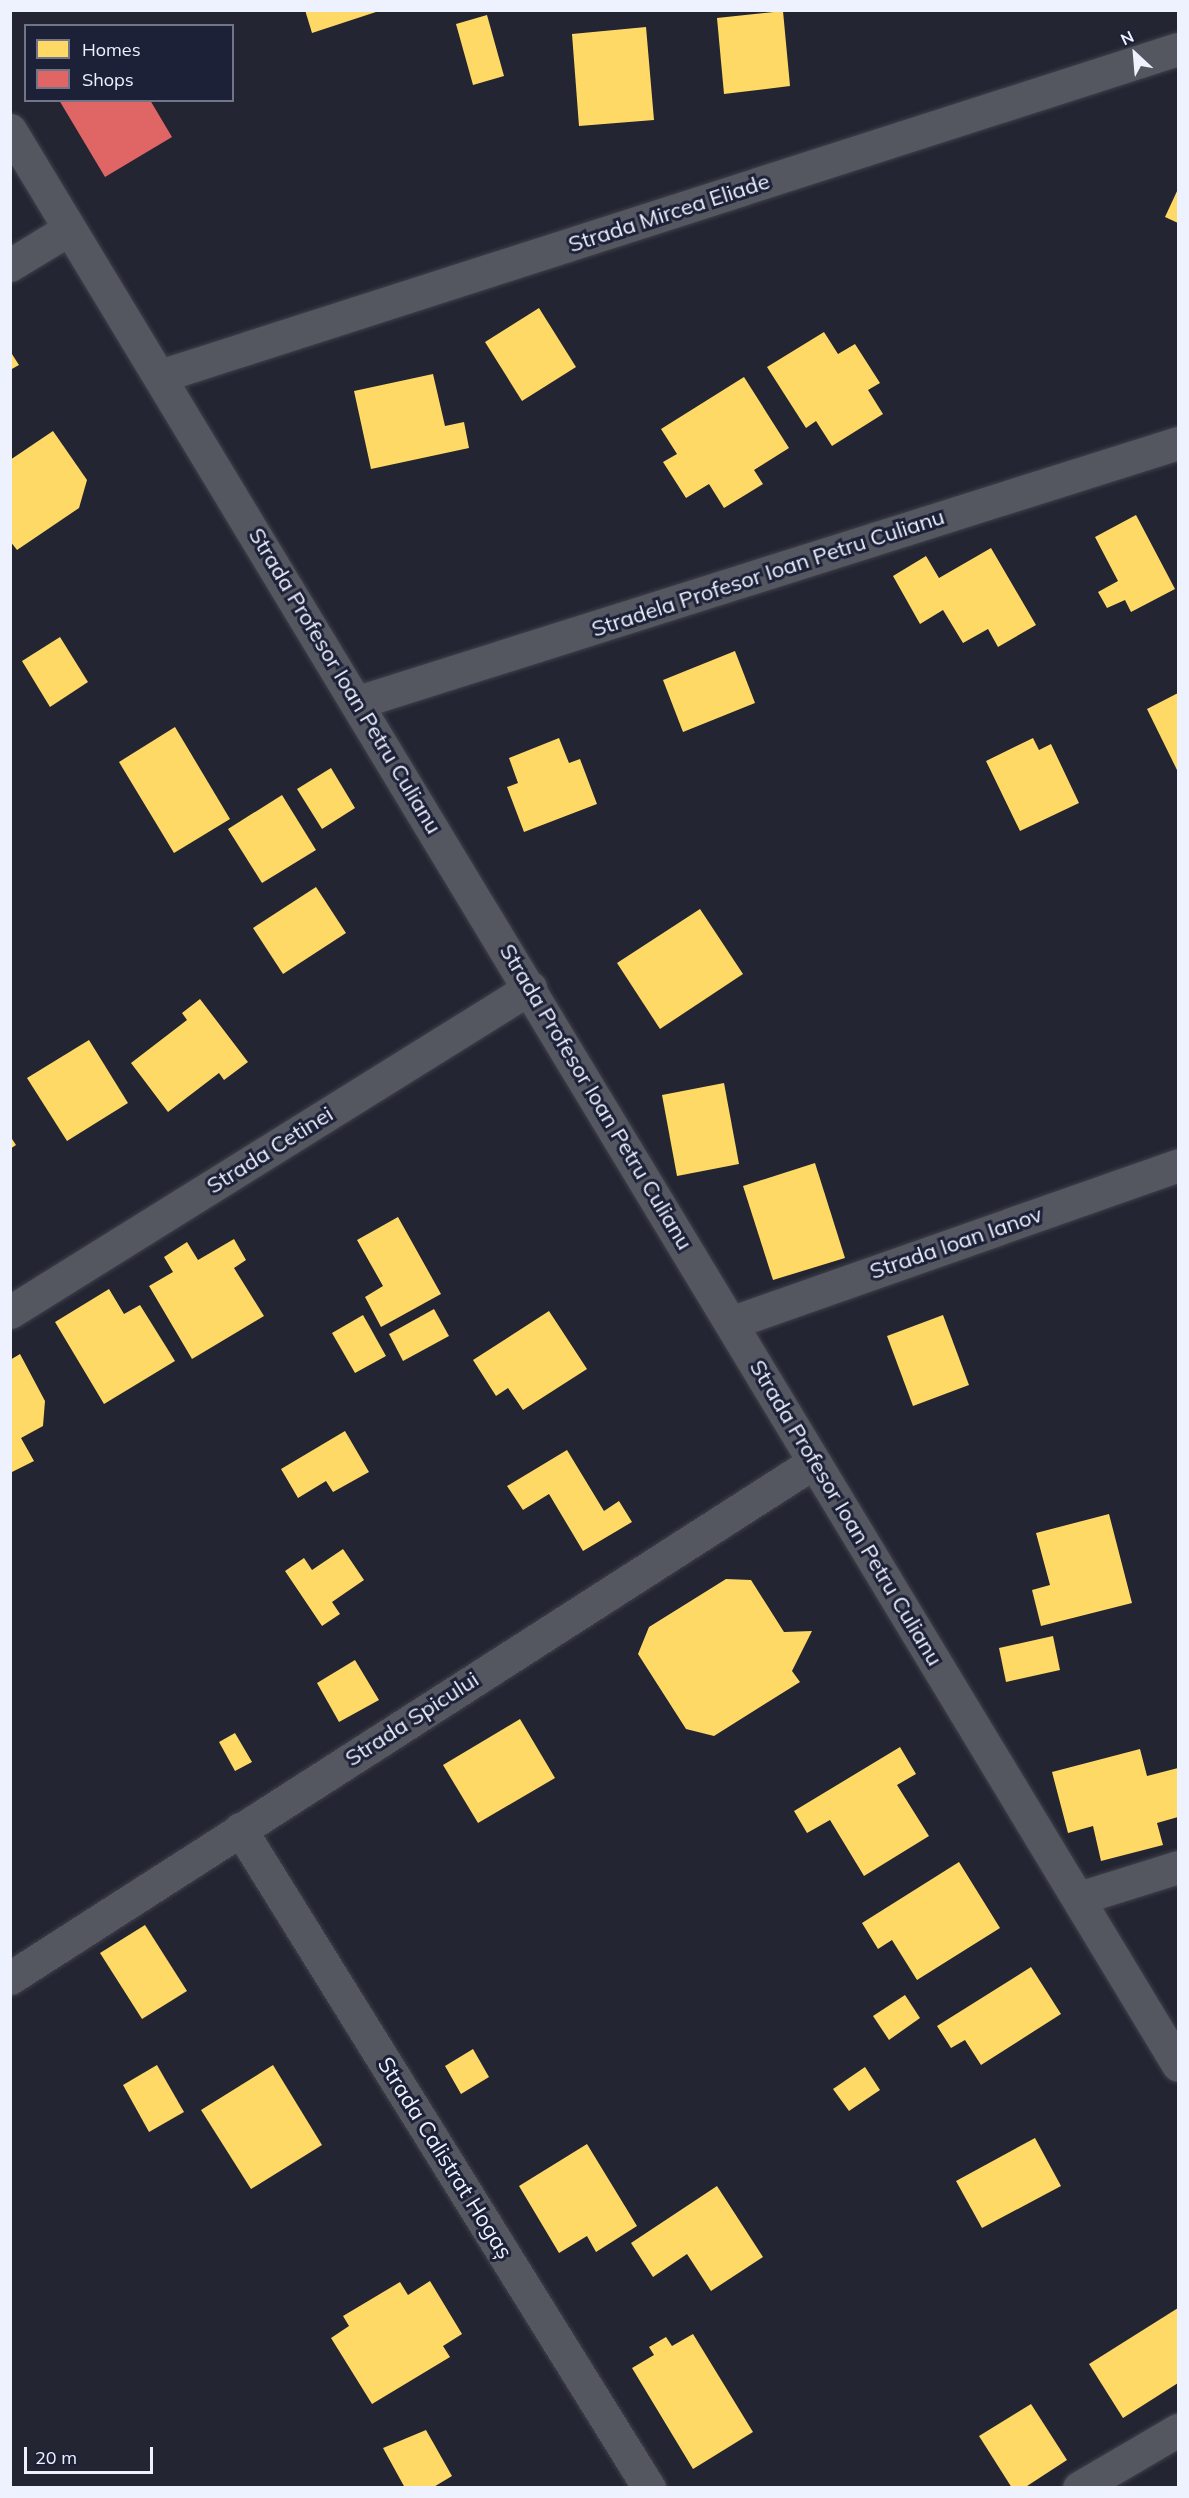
<!DOCTYPE html>
<meta charset="utf-8">
<style>
body{margin:0}
#map{position:relative;width:1189px;height:2498px;overflow:hidden;background:#232532;font-family:Mulish,sans-serif}
div>[style]{position:absolute}
[style*='--x']{left:calc(var(--x)*1px);top:calc(var(--y)*1px);width:calc(var(--w)*1px);rotate:calc(var(--a)*1deg)}
.homes>*{inset:0;background:#ffd966}
.shops>*{inset:0;background:#e06666}
.roads{filter:drop-shadow(0 0 2px #3f404a) drop-shadow(0 0 2px #3f404a)}
.minor>*{height:33px;margin:-16.5px;padding:0 16.5px;transform-origin:16.5px;border-radius:16.5px;background:#555760}
span{translate:-50% -50%;white-space:nowrap;text-align:center;line-height:1.15;-webkit-text-stroke:6px #1d2138;paint-order:stroke}
.street-label{font-size:22px;color:#eef2fe}
.frame{position:absolute;inset:0;border:12px solid #eef2fe;pointer-events:none}
.legend{position:absolute;left:24px;top:24px;width:210px;height:78px;box-sizing:border-box;background:#1d2138;border:2px solid #717587;margin:0;padding:8px 10px;list-style:none;font-size:18px;color:#eef2fe}
.legend li{display:flex;align-items:center;gap:12px;height:30px}
.legend b{width:30px;border:2px solid #717587}
.north{position:absolute;left:1105px;top:24px;width:60px;height:60px;-webkit-text-stroke:4px #1d2138;paint-order:stroke;rotate:334deg;font-size:16px;font-weight:700;line-height:24px;text-align:center;color:#eef2fe}
.north::after{content:'';display:block;margin:auto;width:21px;height:27px;background:#eef2fe;clip-path:polygon(50% 0,100% 100%,50% 72%,0 100%)}
.scale{position:absolute;left:24px;top:2447px;width:129px;height:27px;box-sizing:border-box;border:3px solid #eef2fe;border-top:0;padding-left:8px;font-size:18px;line-height:21px;white-space:nowrap;color:#eef2fe;-webkit-text-stroke:4px #1d2138;paint-order:stroke}
</style>
<div id="map">
<div class="homes">
<div style="clip-path:polygon(305px 10px,379px 10px,379px 11px,312px 33px)"></div>
<div style="clip-path:polygon(783px 11px,790px 86px,724px 94px,717px 18px)"></div>
<div style="clip-path:polygon(487px 15px,504px 76px,473px 85px,456px 24px)"></div>
<div style="clip-path:polygon(646px 27px,654px 120px,579px 126px,572px 34px)"></div>
<div style="clip-path:polygon(1178px 189px,1178px 223px,1165px 217px)"></div>
<div style="clip-path:polygon(539px 308px,576px 367px,522px 401px,485px 342px)"></div>
<div style="clip-path:polygon(824px 332px,838px 354px,855px 344px,880px 383px,868px 390px,883px 414px,832px 446px,816px 421px,806px 428px,767px 367px)"></div>
<div style="clip-path:polygon(10px 351px,19px 365px,10px 370px)"></div>
<div style="clip-path:polygon(433px 374px,445px 426px,464px 422px,469px 448px,371px 469px,354px 391px)"></div>
<div style="clip-path:polygon(744px 377px,789px 448px,754px 470px,763px 484px,724px 508px,709px 484px,686px 498px,663px 462px,677px 454px,661px 429px)"></div>
<div style="clip-path:polygon(53px 431px,87px 480px,79px 508px,17px 550px,10px 541px,10px 460px)"></div>
<div style="clip-path:polygon(1136px 515px,1175px 589px,1131px 612px,1125px 600px,1107px 608px,1098px 592px,1118px 581px,1095px 537px)"></div>
<div style="clip-path:polygon(991px 548px,1036px 625px,998px 647px,988px 629px,963px 643px,943px 610px,920px 624px,893px 576px,926px 556px,939px 578px)"></div>
<div style="clip-path:polygon(60px 637px,88px 682px,50px 707px,22px 661px)"></div>
<div style="clip-path:polygon(735px 651px,755px 703px,683px 732px,663px 680px)"></div>
<div style="clip-path:polygon(1178px 693px,1178px 772px,1147px 709px)"></div>
<div style="clip-path:polygon(175px 727px,230px 819px,174px 853px,119px 762px)"></div>
<div style="clip-path:polygon(559px 738px,569px 763px,580px 759px,597px 804px,524px 832px,507px 787px,518px 783px,509px 758px)"></div>
<div style="clip-path:polygon(1033px 738px,1039px 750px,1051px 744px,1079px 803px,1020px 831px,986px 761px)"></div>
<div style="clip-path:polygon(331px 768px,355px 808px,322px 829px,297px 789px)"></div>
<div style="clip-path:polygon(282px 795px,316px 850px,262px 883px,228px 829px)"></div>
<div style="clip-path:polygon(316px 887px,346px 933px,283px 974px,253px 928px)"></div>
<div style="clip-path:polygon(700px 909px,743px 974px,660px 1029px,617px 963px)"></div>
<div style="clip-path:polygon(200px 999px,248px 1062px,224px 1080px,219px 1073px,168px 1112px,131px 1063px,187px 1020px,182px 1013px)"></div>
<div style="clip-path:polygon(89px 1040px,128px 1103px,67px 1141px,27px 1078px)"></div>
<div style="clip-path:polygon(724px 1083px,739px 1164px,677px 1176px,662px 1095px)"></div>
<div style="clip-path:polygon(10px 1136px,16px 1145px,10px 1149px)"></div>
<div style="clip-path:polygon(815px 1163px,845px 1258px,773px 1280px,743px 1186px)"></div>
<div style="clip-path:polygon(398px 1217px,441px 1294px,381px 1327px,365px 1297px,383px 1286px,357px 1240px)"></div>
<div style="clip-path:polygon(234px 1239px,246px 1260px,234px 1268px,264px 1316px,192px 1359px,149px 1286px,173px 1272px,164px 1257px,187px 1242px,198px 1260px)"></div>
<div style="clip-path:polygon(109px 1289px,124px 1314px,140px 1305px,175px 1361px,104px 1404px,55px 1322px)"></div>
<div style="clip-path:polygon(434px 1309px,449px 1336px,403px 1361px,389px 1334px)"></div>
<div style="clip-path:polygon(549px 1311px,587px 1369px,523px 1410px,508px 1388px,496px 1396px,473px 1360px)"></div>
<div style="clip-path:polygon(363px 1315px,386px 1356px,355px 1373px,332px 1333px)"></div>
<div style="clip-path:polygon(943px 1315px,969px 1385px,913px 1406px,887px 1336px)"></div>
<div style="clip-path:polygon(20px 1354px,45px 1401px,43px 1426px,21px 1438px,34px 1461px,10px 1473px,10px 1360px)"></div>
<div style="clip-path:polygon(345px 1431px,369px 1472px,333px 1492px,326px 1481px,298px 1498px,281px 1469px)"></div>
<div style="clip-path:polygon(567px 1450px,604px 1511px,619px 1501px,632px 1522px,583px 1551px,549px 1494px,523px 1510px,507px 1486px)"></div>
<div style="clip-path:polygon(1109px 1514px,1132px 1603px,1041px 1626px,1032px 1590px,1050px 1585px,1036px 1533px)"></div>
<div style="clip-path:polygon(343px 1549px,364px 1580px,332px 1602px,340px 1614px,322px 1626px,285px 1571px,304px 1558px,312px 1570px)"></div>
<div style="clip-path:polygon(726px 1579px,751px 1580px,784px 1632px,812px 1631px,792px 1671px,800px 1682px,714px 1736px,686px 1729px,638px 1654px,649px 1627px)"></div>
<div style="clip-path:polygon(1053px 1636px,1060px 1670px,1006px 1682px,999px 1648px)"></div>
<div style="clip-path:polygon(355px 1660px,379px 1700px,339px 1722px,317px 1683px)"></div>
<div style="clip-path:polygon(520px 1719px,555px 1778px,478px 1823px,443px 1765px)"></div>
<div style="clip-path:polygon(235px 1733px,252px 1762px,235px 1771px,219px 1742px)"></div>
<div style="clip-path:polygon(900px 1747px,916px 1774px,897px 1785px,929px 1836px,864px 1876px,830px 1820px,807px 1833px,794px 1811px)"></div>
<div style="clip-path:polygon(1140px 1749px,1147px 1776px,1178px 1768px,1178px 1817px,1157px 1823px,1163px 1845px,1101px 1861px,1093px 1826px,1068px 1833px,1052px 1772px)"></div>
<div style="clip-path:polygon(959px 1862px,1000px 1928px,917px 1980px,892px 1940px,878px 1949px,862px 1923px)"></div>
<div style="clip-path:polygon(145px 1925px,187px 1991px,142px 2019px,100px 1953px)"></div>
<div style="clip-path:polygon(1031px 1967px,1061px 2014px,981px 2065px,965px 2040px,951px 2048px,937px 2026px)"></div>
<div style="clip-path:polygon(905px 1995px,920px 2018px,889px 2040px,873px 2016px)"></div>
<div style="clip-path:polygon(473px 2049px,489px 2077px,461px 2094px,445px 2066px)"></div>
<div style="clip-path:polygon(157px 2065px,184px 2112px,149px 2132px,123px 2085px)"></div>
<div style="clip-path:polygon(273px 2065px,322px 2145px,251px 2189px,201px 2110px)"></div>
<div style="clip-path:polygon(865px 2067px,880px 2090px,849px 2111px,833px 2089px)"></div>
<div style="clip-path:polygon(1035px 2138px,1061px 2186px,982px 2228px,956px 2181px)"></div>
<div style="clip-path:polygon(587px 2144px,637px 2226px,596px 2252px,587px 2236px,559px 2253px,519px 2186px)"></div>
<div style="clip-path:polygon(717px 2186px,763px 2257px,711px 2291px,687px 2254px,653px 2277px,631px 2243px)"></div>
<div style="clip-path:polygon(430px 2281px,462px 2334px,443px 2346px,450px 2357px,372px 2404px,331px 2338px,349px 2326px,343px 2316px,400px 2282px,408px 2295px)"></div>
<div style="clip-path:polygon(1178px 2308px,1178px 2383px,1123px 2418px,1089px 2364px)"></div>
<div style="clip-path:polygon(693px 2334px,753px 2432px,693px 2469px,632px 2368px,654px 2355px,649px 2347px,666px 2337px,672px 2346px)"></div>
<div style="clip-path:polygon(1031px 2404px,1067px 2460px,1024px 2488px,1012px 2488px,979px 2436px)"></div>
<div style="clip-path:polygon(426px 2430px,452px 2476px,432px 2488px,405px 2488px,383px 2448px)"></div>
</div>
<div class="shops">
<div style="clip-path:polygon(59px 100px,150px 100px,172px 137px,105px 177px)"></div>
</div>
<div class="roads">
<div class="minor">
<div style="--x:10;--y:130;--w:2260;--a:58.88"></div>
<div style="--x:10;--y:265;--w:69;--a:-31.4"></div>
<div style="--x:160;--y:376;--w:1069;--a:-17.81"></div>
<div style="--x:358;--y:702;--w:860;--a:-17.53"></div>
<div style="--x:10;--y:1312;--w:613;--a:-31.93"></div>
<div style="--x:733;--y:1322;--w:472;--a:-19.4"></div>
<div style="--x:240;--y:1829;--w:776;--a:58.17"></div>
<div style="--x:1079;--y:1898;--w:104;--a:-17.4"></div>
<div style="--x:10;--y:1978;--w:955;--a:-32.69"></div>
<div style="--x:1079;--y:2488;--w:115;--a:-30.4"></div>
</div>
</div>
<div class="street-label">
<span style="left:669px;top:213px;rotate:-18deg">Strada Mircea Eliade</span>
<span style="left:768px;top:573px;rotate:-18deg">Stradela Profesor Ioan Petru Culianu</span>
<span style="left:345px;top:681px;rotate:59deg">Strada Profesor Ioan Petru Culianu</span>
<span style="left:596px;top:1097px;rotate:59deg">Strada Profesor Ioan Petru Culianu</span>
<span style="left:270px;top:1150px;rotate:-32deg">Strada Cetinei</span>
<span style="left:956px;top:1243px;rotate:-19deg">Strada Ioan Ianov</span>
<span style="left:846px;top:1513px;rotate:59deg">Strada Profesor Ioan Petru Culianu</span>
<span style="left:412px;top:1719px;rotate:-33deg">Strada Spicului</span>
<span style="left:445px;top:2158px;rotate:58deg">Strada Calistrat Hogaș</span>
</div>
<div class="frame"></div>
<ul class="legend">
<li><b style="height:16px;background:#ffd966"></b>Homes</li>
<li><b style="height:16px;background:#e06666"></b>Shops</li>
</ul>
<div class="north">N</div>
<div class="scale">20 m</div>
</div>
